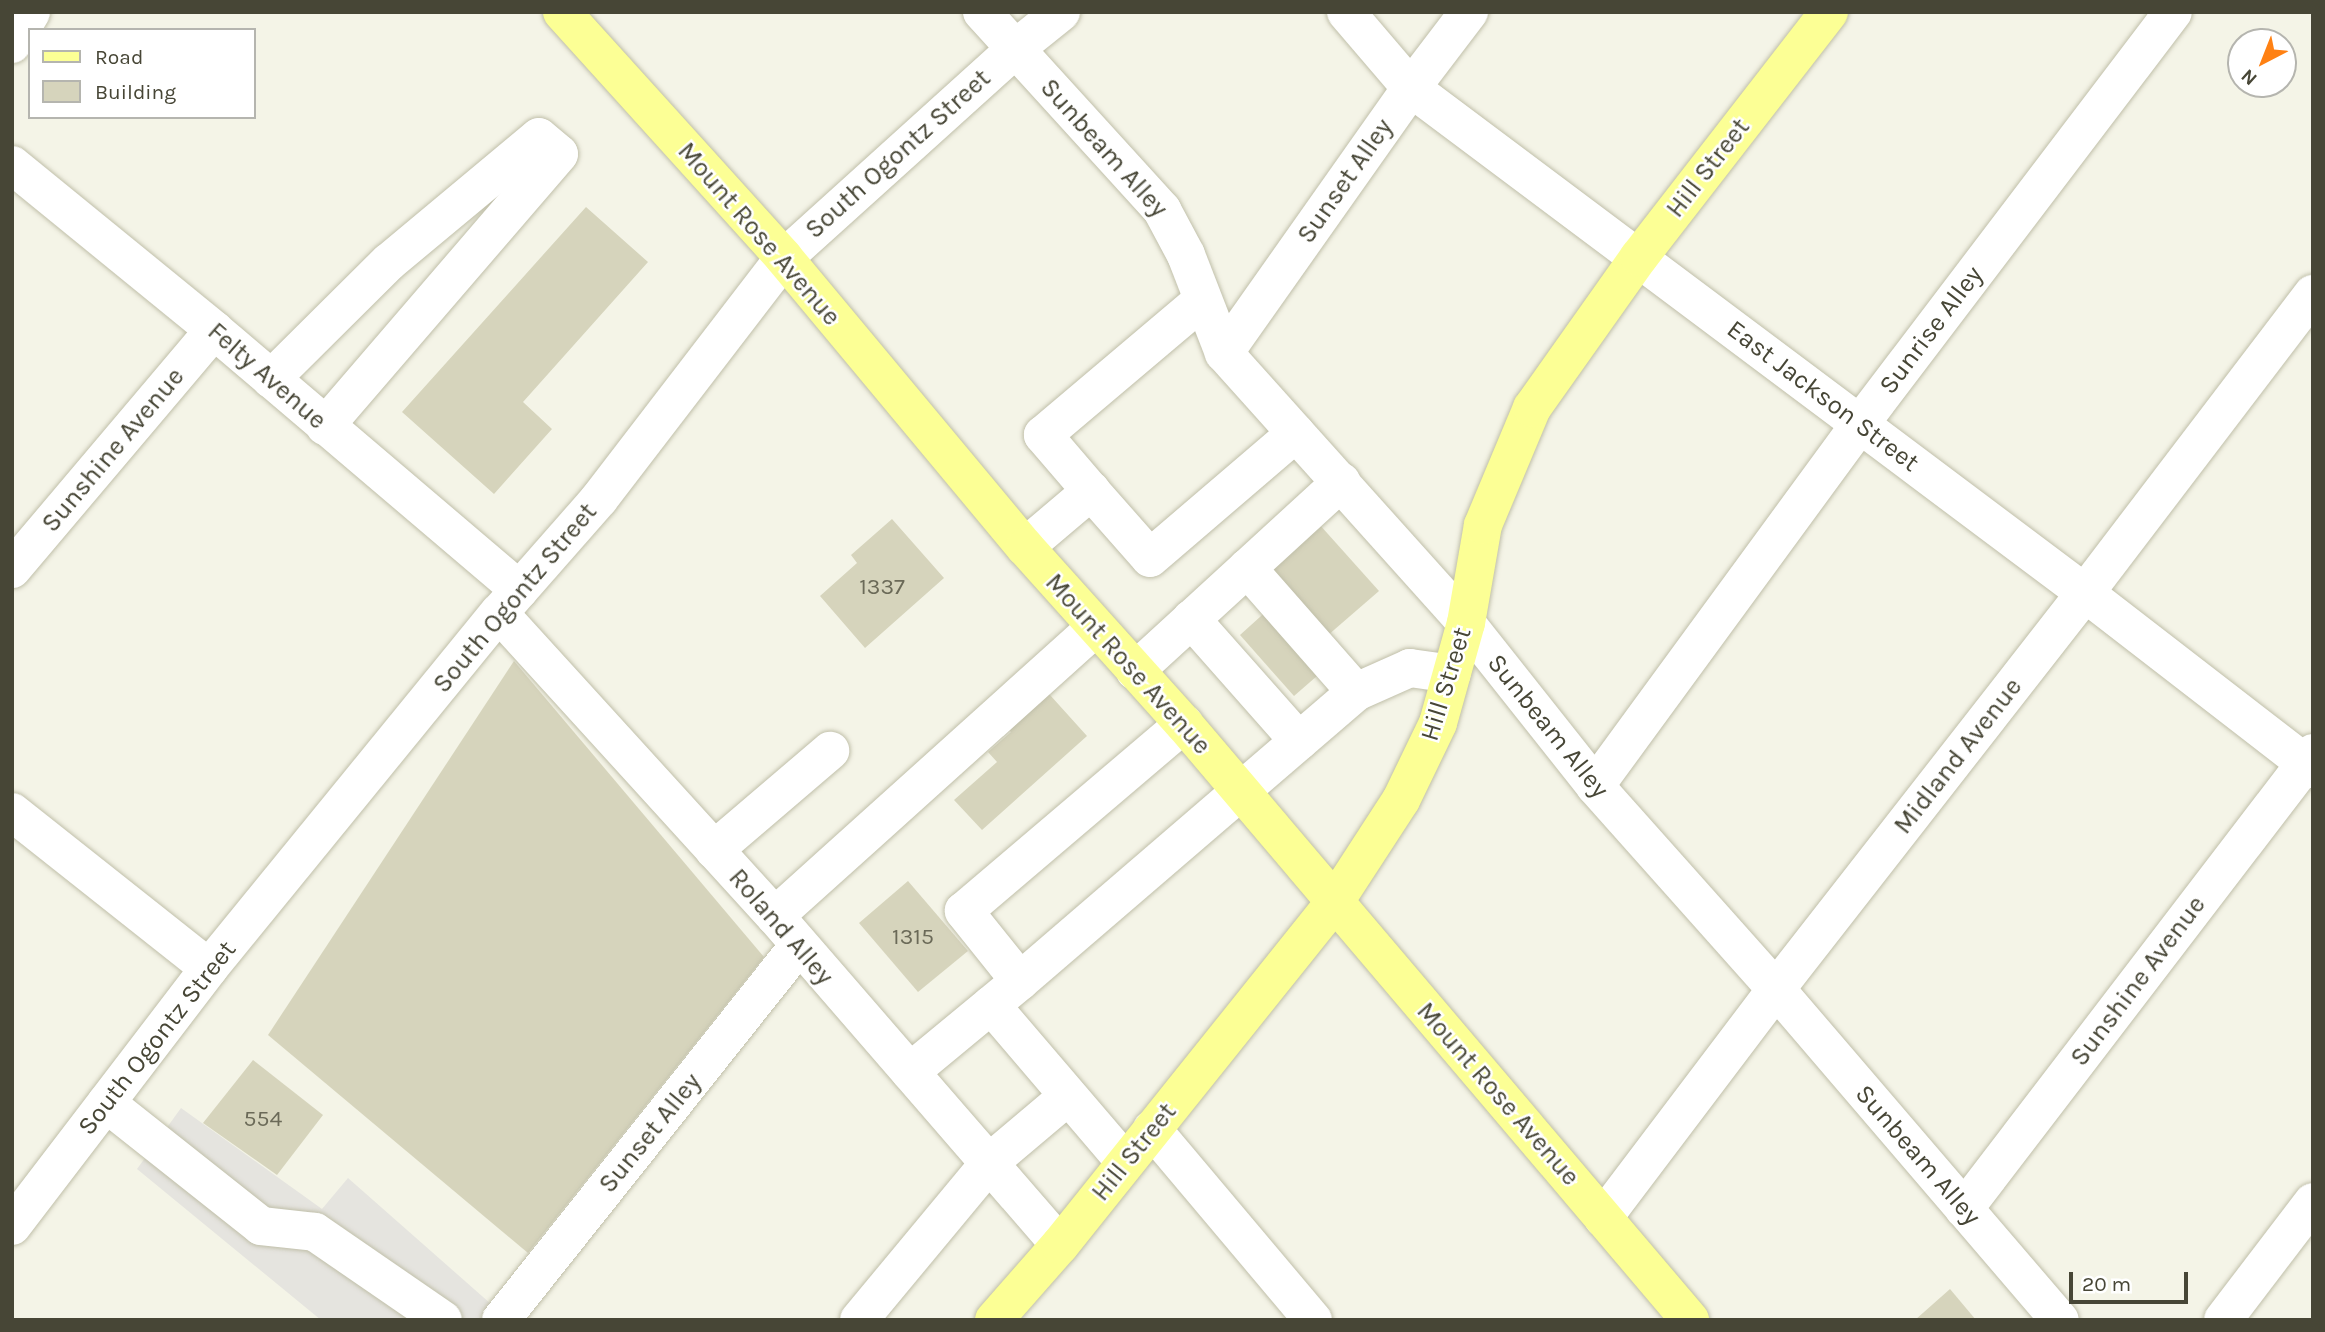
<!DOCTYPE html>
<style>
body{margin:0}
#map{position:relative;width:2325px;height:1332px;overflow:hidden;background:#f4f4e7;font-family:Karla,sans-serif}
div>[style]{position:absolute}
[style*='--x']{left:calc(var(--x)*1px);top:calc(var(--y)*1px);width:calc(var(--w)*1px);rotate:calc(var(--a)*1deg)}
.parking>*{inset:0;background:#e5e4df}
.building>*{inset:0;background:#d6d4bc}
.roads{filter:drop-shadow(0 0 2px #c0bfa9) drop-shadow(0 0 2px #c0bfa9)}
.minor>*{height:38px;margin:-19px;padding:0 19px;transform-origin:19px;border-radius:19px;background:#fff}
.major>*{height:38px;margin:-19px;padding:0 19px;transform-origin:19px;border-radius:19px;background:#fcff95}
span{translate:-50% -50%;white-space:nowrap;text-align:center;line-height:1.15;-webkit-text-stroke:5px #fff;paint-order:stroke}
.number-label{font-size:23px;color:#6b6a58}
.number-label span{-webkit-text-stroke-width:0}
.street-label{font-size:26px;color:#474636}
.frame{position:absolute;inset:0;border:14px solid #474636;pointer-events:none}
.legend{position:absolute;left:28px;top:28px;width:228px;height:91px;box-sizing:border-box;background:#fff;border:2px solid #b5b5af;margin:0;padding:9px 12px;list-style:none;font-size:21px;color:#474636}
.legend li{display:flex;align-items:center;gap:14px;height:35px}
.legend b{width:35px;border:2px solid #b5b5af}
.north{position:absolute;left:2227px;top:28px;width:70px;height:70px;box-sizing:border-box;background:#fff;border:2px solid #b5b5af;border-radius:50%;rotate:222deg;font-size:19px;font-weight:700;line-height:28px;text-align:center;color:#474636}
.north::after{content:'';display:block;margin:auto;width:24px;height:32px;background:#ff8113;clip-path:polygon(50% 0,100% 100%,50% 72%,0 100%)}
.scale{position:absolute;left:2069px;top:1272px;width:119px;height:32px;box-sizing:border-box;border:4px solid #474636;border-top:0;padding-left:9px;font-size:21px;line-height:24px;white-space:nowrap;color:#474636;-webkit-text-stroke:5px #fff;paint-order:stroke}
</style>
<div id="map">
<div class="parking">
<div style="clip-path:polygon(181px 1108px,322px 1209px,348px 1178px,491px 1304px,481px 1320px,321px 1320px,137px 1169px)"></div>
</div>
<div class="building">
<div style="clip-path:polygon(586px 207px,648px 262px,523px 402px,552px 429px,494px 494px,402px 412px)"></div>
<div style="clip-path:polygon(892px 519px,944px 578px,865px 648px,820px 596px,857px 563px,851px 555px)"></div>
<div style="clip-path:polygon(1319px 524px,1379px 591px,1327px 636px,1267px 570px)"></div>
<div style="clip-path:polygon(1271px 607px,1325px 669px,1294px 696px,1240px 635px)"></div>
<div style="clip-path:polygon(514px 661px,764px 957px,528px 1253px,268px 1035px)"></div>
<div style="clip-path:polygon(1041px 685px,1087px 736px,982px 830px,954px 800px,997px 762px,988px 752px,1011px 732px,1000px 721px)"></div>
<div style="clip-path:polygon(908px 881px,968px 951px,918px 992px,859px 923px)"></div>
<div style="clip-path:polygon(253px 1060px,323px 1115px,277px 1175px,203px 1123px)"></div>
<div style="clip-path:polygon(1950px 1289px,1976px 1320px,1915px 1320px)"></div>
</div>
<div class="roads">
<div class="minor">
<div style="--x:982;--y:12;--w:268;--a:47.7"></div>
<div style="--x:1162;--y:210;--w:51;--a:61.9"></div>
<div style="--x:1186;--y:255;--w:105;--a:68.8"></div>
<div style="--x:1224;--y:353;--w:363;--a:48.1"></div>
<div style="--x:1466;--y:623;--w:208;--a:51.6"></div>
<div style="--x:1595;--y:786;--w:272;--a:48.3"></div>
<div style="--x:1776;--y:989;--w:436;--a:49.4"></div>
<div style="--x:1346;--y:12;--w:100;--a:49.5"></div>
<div style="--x:1411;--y:88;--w:842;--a:36.84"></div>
<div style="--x:2085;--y:593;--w:288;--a:37.7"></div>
<div style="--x:12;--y:44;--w:37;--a:-59"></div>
<div style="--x:12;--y:165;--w:261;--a:39.2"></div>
<div style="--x:214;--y:330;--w:401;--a:40.4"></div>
<div style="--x:1224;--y:353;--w:324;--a:-54.8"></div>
<div style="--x:1411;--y:88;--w:96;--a:-52.7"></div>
<div style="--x:271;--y:379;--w:166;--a:-44.8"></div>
<div style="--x:389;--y:262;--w:195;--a:-39.8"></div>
<div style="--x:539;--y:137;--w:26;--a:40"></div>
<div style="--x:559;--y:154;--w:359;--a:130.7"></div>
<div style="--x:1091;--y:491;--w:74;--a:-130.6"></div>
<div style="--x:1043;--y:435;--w:209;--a:-40.2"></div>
<div style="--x:1025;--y:547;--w:87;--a:-40.3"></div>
<div style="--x:1091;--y:491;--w:89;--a:48.6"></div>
<div style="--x:1150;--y:558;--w:192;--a:-40.6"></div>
<div style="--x:1247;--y:568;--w:165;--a:48.7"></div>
<div style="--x:12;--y:569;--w:313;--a:-49.8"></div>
<div style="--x:499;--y:613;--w:410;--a:47.7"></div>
<div style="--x:775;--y:916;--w:435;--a:49.1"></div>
<div style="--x:1191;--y:619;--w:163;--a:48.5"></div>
<div style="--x:1135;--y:671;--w:280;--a:-42.5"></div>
<div style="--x:1595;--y:786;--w:449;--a:-53.8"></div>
<div style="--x:1860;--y:424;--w:517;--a:-52.78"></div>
<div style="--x:12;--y:812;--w:251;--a:38.4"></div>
<div style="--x:714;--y:850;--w:153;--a:-40.5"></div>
<div style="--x:775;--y:916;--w:431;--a:-42"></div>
<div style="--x:1020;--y:981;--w:443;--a:-40.7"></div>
<div style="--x:1356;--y:692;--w:59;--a:-24"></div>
<div style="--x:1410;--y:668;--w:42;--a:8.1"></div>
<div style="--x:991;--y:1005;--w:206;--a:49.5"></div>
<div style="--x:910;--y:1072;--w:143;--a:-39.6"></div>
<div style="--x:1020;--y:981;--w:90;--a:-128.7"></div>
<div style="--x:964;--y:911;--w:289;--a:-40.4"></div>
<div style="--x:106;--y:1103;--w:198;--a:38.4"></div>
<div style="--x:261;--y:1226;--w:54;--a:6.3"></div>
<div style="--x:315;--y:1232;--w:155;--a:34.5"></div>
<div style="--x:1152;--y:1129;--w:250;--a:49.9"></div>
<div style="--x:1964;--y:1209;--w:574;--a:-52.57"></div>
<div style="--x:1603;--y:1218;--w:287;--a:-52.9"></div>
<div style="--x:1776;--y:989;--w:502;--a:-52.03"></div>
<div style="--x:2085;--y:593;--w:376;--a:-52.7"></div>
<div style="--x:12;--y:1226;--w:325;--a:-52.6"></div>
<div style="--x:209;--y:968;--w:458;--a:-50.8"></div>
<div style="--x:499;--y:613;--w:152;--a:-48.7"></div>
<div style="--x:599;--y:499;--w:304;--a:-52.5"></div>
<div style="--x:784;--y:258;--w:312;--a:-42.1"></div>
<div style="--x:1015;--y:49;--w:59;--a:-38.8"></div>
<div style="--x:501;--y:1320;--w:477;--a:-51.5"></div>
<div style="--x:859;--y:1320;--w:205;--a:-50.3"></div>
<div style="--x:990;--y:1162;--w:102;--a:-40.2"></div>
<div style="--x:2223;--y:1320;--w:148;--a:-52.7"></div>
</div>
<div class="major">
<div style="--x:562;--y:12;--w:331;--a:47.9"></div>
<div style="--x:784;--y:258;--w:376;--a:50.2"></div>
<div style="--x:1025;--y:547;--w:238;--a:48.1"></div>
<div style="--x:1184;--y:724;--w:782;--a:49.67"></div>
<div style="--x:994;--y:1320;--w:100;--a:-48.7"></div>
<div style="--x:1060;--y:1245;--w:438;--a:-51.3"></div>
<div style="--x:1334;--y:903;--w:123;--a:-57"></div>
<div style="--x:1401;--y:800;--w:85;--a:-64.3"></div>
<div style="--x:1438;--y:723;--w:104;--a:-74.4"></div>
<div style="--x:1466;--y:623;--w:99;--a:-80.2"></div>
<div style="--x:1483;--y:525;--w:127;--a:-67.3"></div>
<div style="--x:1532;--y:408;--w:185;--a:-54.7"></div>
<div style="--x:1639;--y:257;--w:310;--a:-52.2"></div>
</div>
</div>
<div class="number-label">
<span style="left:882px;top:587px">1337</span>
<span style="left:913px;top:937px">1315</span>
<span style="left:263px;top:1119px">554</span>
</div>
<div class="street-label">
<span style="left:1104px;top:148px;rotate:48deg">Sunbeam Alley</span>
<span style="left:898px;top:154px;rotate:-42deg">South Ogontz Street</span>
<span style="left:1708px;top:168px;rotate:-52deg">Hill Street</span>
<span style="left:1345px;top:181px;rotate:-55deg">Sunset Alley</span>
<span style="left:759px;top:234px;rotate:49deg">Mount Rose Avenue</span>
<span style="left:1931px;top:330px;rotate:-53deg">Sunrise Alley</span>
<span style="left:267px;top:376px;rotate:41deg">Felty Avenue</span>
<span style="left:1823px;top:396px;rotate:37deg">East Jackson Street</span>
<span style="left:113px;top:450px;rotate:-50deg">Sunshine Avenue</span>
<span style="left:515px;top:598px;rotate:-50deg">South Ogontz Street</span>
<span style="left:1128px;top:664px;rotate:48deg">Mount Rose Avenue</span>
<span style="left:1446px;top:684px;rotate:-73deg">Hill Street</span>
<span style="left:1548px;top:726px;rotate:51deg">Sunbeam Alley</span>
<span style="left:1958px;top:756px;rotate:-52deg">Midland Avenue</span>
<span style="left:781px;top:927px;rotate:49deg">Roland Alley</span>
<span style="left:2138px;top:981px;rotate:-53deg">Sunshine Avenue</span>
<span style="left:157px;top:1038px;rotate:-52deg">South Ogontz Street</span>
<span style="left:1498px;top:1094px;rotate:49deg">Mount Rose Avenue</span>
<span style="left:650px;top:1133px;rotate:-51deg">Sunset Alley</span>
<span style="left:1134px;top:1152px;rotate:-51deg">Hill Street</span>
<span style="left:1918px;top:1155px;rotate:49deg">Sunbeam Alley</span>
</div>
<div class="frame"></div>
<ul class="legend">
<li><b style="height:9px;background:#fcff95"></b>Road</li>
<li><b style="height:19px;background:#d6d4bc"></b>Building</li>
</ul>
<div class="north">N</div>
<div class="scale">20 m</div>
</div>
